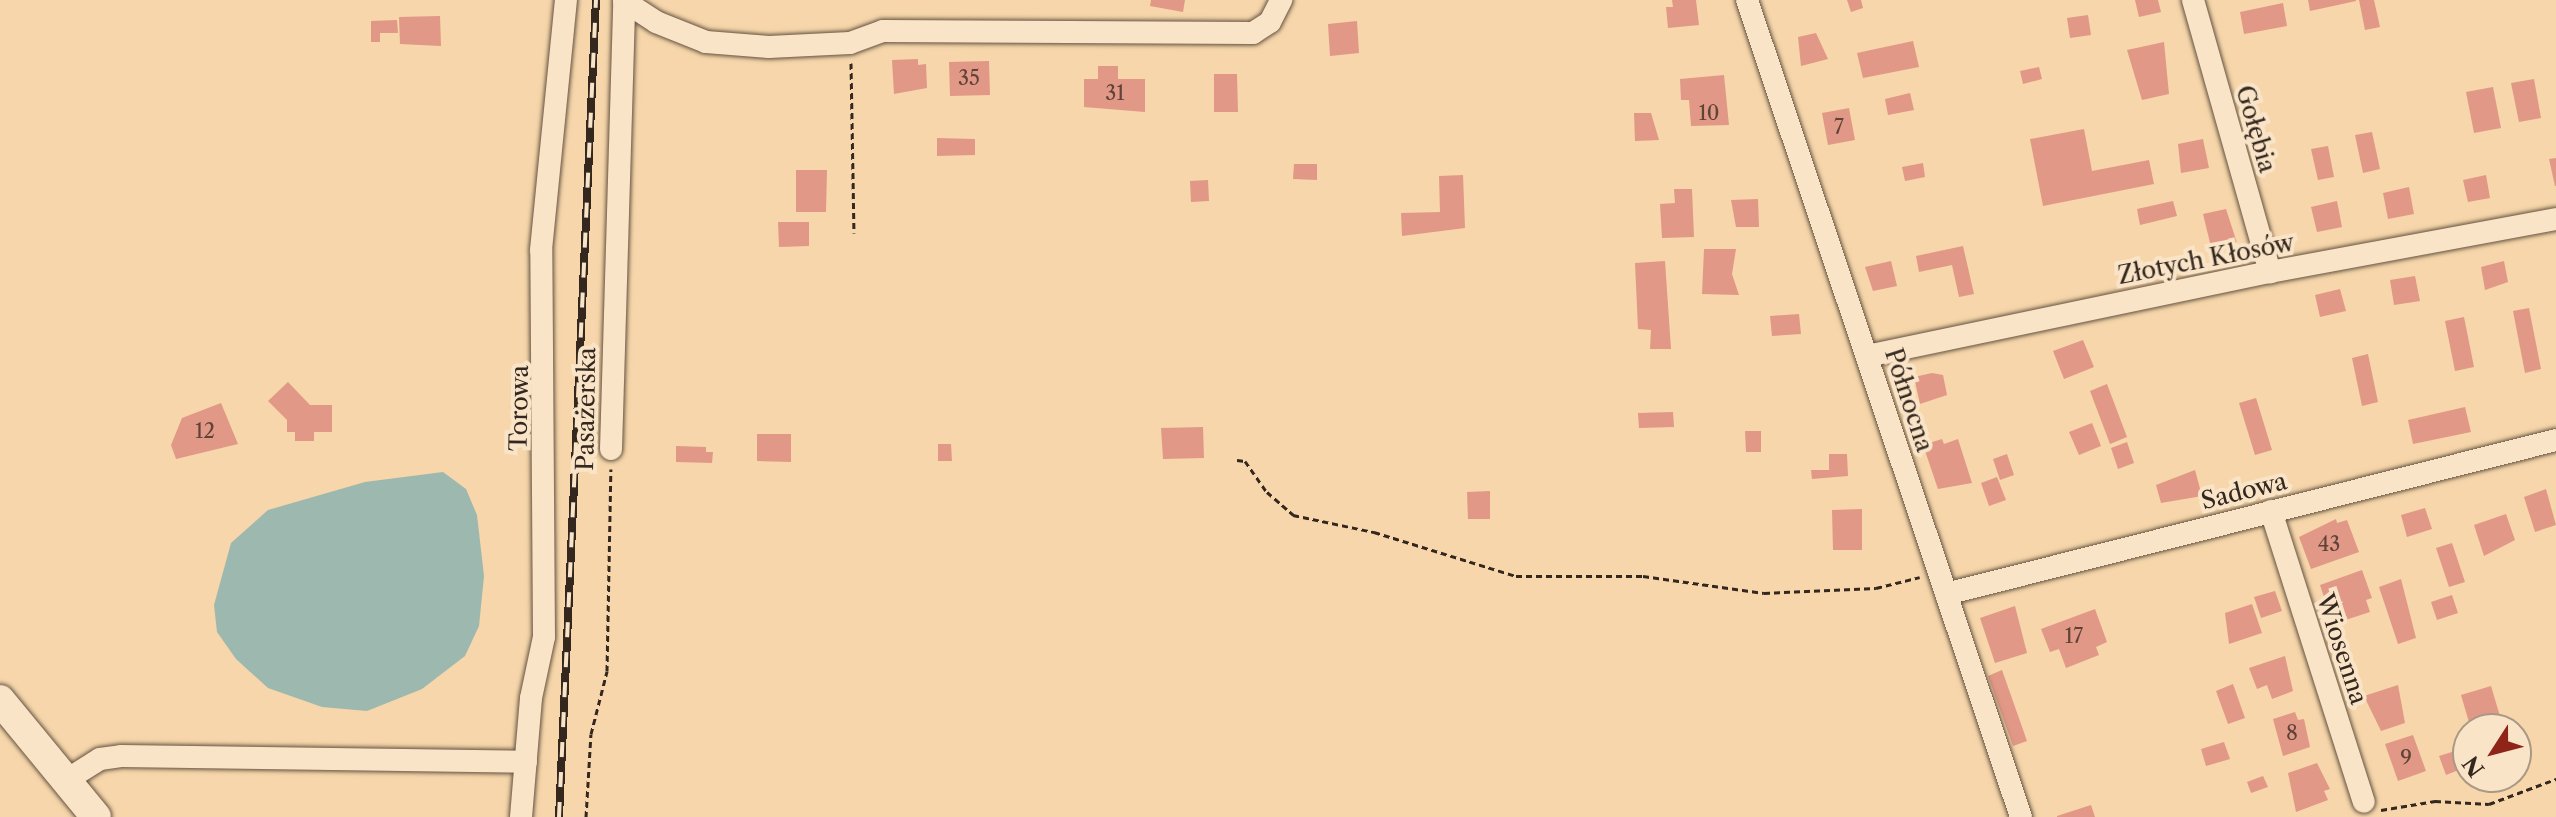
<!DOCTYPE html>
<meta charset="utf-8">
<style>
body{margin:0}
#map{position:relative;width:2556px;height:817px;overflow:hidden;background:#f6d6aa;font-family:"Libre Caslon Text",serif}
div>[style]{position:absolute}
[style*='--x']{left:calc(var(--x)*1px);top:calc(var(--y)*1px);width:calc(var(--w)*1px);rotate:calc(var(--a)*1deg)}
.water>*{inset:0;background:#9db8ae}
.building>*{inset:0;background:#e19886}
.path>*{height:3px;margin-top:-1.5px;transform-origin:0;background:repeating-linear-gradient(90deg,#34271e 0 6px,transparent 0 10px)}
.roads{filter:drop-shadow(0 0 2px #645341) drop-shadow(0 0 2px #645341)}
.street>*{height:22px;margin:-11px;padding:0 11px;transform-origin:11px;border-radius:11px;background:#f9e4c8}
.secondary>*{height:30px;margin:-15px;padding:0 15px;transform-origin:15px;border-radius:15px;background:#f9e4c8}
.rail>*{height:8px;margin-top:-4px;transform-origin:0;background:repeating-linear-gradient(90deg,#f9e4c8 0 15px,#34271e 0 30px);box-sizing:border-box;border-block:2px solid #34271e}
span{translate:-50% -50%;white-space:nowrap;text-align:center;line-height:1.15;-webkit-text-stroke:8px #f9e4c8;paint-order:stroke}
.number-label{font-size:20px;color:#5f4338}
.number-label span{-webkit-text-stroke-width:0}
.street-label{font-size:24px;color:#34271e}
.north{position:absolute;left:2452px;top:713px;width:80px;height:80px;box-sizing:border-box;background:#f9e4c8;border:2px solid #aa9884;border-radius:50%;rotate:234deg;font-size:22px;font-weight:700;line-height:32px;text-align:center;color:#34271e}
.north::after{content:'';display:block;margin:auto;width:28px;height:36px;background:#8f2418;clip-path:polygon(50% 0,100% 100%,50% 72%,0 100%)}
</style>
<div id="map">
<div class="water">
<div style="clip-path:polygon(443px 472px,466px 489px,477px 515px,484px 576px,479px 626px,465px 656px,422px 689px,367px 711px,322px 707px,268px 688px,236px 659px,217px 632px,214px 605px,231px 543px,268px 510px,365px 482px)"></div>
</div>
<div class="building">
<div style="clip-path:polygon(1151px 0,1185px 0,1183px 12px,1150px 6px)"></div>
<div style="clip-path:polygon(1672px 0,1696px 0,1699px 25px,1668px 28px,1666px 7px,1673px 7px)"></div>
<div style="clip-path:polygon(1847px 0,1861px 0,1863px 8px,1851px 12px)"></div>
<div style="clip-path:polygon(2135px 0,2158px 0,2161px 12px,2139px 17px)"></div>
<div style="clip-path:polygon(2308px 0,2356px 0,2356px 1px,2310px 11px)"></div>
<div style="clip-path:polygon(2359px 0,2374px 0,2380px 27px,2365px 30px)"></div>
<div style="clip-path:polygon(2283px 3px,2287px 26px,2244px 34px,2240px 12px)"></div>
<div style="clip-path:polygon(2088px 15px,2091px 35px,2070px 38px,2067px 18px)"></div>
<div style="clip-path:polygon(440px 16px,441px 46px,400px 44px,399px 17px)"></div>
<div style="clip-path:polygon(397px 20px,398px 33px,380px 33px,380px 42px,371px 42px,371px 21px)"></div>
<div style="clip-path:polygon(1357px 21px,1359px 53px,1330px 56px,1328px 24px)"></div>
<div style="clip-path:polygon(1816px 33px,1828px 59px,1801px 66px,1798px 37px)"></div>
<div style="clip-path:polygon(1913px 41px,1919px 67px,1863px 78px,1857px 53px)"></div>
<div style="clip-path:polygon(2164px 42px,2169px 94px,2142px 100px,2127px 50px)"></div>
<div style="clip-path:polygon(918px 59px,918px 65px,926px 64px,927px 88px,894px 94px,892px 60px)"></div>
<div style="clip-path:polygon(989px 61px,990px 95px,950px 96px,949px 62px)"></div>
<div style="clip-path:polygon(1098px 66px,1118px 66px,1118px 79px,1145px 79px,1145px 112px,1084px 107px,1084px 79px,1098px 79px)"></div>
<div style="clip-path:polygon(2039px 67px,2042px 79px,2023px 84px,2020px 71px)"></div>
<div style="clip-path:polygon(1214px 74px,1237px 74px,1238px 112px,1214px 112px)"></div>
<div style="clip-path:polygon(1724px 75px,1729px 125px,1691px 126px,1689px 100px,1681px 100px,1680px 79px)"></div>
<div style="clip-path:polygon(2534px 79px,2541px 118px,2519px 122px,2511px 83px)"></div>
<div style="clip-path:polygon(2493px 87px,2501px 128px,2474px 133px,2466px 92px)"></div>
<div style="clip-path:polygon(1910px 93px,1914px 110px,1888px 115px,1885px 99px)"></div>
<div style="clip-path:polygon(1849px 108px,1855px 140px,1828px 145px,1822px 113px)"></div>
<div style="clip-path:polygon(1634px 113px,1651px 113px,1659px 140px,1635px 141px)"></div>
<div style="clip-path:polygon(2084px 129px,2092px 171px,2149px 160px,2154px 184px,2043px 206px,2030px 139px)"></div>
<div style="clip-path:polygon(2372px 132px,2380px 169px,2363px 173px,2355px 135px)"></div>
<div style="clip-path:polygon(937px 138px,975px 139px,975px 155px,937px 156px)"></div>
<div style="clip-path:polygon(2203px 139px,2209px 168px,2181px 173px,2178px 144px)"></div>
<div style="clip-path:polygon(2328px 146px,2334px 177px,2318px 180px,2311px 149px)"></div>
<div style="clip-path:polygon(2556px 158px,2556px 186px,2555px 186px,2549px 159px)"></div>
<div style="clip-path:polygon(1923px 163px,1925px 177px,1905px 181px,1902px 167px)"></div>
<div style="clip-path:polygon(1294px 164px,1317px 164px,1317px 180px,1293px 179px)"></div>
<div style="clip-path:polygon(796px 170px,827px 170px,826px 212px,796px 212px)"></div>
<div style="clip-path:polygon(1463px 175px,1465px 228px,1402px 236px,1401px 213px,1440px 212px,1439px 176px)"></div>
<div style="clip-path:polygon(2486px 175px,2490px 198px,2468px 202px,2463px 180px)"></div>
<div style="clip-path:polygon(1208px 180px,1209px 201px,1191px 202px,1190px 181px)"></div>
<div style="clip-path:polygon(2409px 187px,2414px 214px,2388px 219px,2383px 193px)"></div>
<div style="clip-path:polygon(1674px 189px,1692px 189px,1694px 237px,1662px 238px,1660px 204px,1675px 203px)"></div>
<div style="clip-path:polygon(1758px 199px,1759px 227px,1736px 227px,1731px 200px)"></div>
<div style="clip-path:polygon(2173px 201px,2177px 216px,2140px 225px,2137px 209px)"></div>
<div style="clip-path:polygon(2337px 201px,2342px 227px,2317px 232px,2311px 207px)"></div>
<div style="clip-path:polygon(2226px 209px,2238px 246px,2212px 251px,2203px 214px)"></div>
<div style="clip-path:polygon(778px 222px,809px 222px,809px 246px,779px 247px)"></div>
<div style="clip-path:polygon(1963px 246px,1974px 294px,1959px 297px,1952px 265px,1919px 272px,1916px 256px)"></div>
<div style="clip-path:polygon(1704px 249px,1736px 249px,1732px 274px,1739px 295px,1702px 294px)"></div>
<div style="clip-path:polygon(1665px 261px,1671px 349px,1650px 349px,1651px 330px,1638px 329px,1635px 263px)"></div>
<div style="clip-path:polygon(1891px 261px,1897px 286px,1873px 291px,1865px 267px)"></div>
<div style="clip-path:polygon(2504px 261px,2508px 282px,2485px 290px,2481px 267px)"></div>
<div style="clip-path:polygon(2415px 276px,2420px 301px,2394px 305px,2390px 280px)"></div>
<div style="clip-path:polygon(2340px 289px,2346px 311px,2320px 317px,2315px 295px)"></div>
<div style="clip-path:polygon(2529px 308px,2541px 369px,2525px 373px,2513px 311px)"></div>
<div style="clip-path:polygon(1799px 314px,1801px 334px,1772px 336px,1770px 316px)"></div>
<div style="clip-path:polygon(2464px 317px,2474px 367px,2455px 371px,2445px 321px)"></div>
<div style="clip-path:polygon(2083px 340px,2094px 367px,2064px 379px,2053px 351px)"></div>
<div style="clip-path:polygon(2368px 354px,2378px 402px,2362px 406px,2352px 358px)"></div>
<div style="clip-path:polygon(1932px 373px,1943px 375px,1947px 395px,1920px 404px,1914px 377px)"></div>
<div style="clip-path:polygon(288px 382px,310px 405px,332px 405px,332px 432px,314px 432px,314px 441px,295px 441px,295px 432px,287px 432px,287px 420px,268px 401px)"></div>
<div style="clip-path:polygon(2107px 384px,2127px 437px,2110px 444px,2090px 391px)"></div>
<div style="clip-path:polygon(2256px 398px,2272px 450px,2255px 455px,2239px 403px)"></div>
<div style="clip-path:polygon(221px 403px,238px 444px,176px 459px,171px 445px,182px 418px)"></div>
<div style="clip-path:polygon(2465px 407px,2471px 432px,2413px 444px,2408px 420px)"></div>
<div style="clip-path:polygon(1673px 412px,1674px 427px,1639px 428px,1638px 413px)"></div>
<div style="clip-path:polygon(2092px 423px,2101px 446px,2079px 455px,2069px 432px)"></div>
<div style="clip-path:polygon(1203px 427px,1204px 458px,1163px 459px,1161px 428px)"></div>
<div style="clip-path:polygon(1745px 431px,1761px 431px,1761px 452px,1746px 452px)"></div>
<div style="clip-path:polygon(757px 434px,791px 434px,791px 462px,757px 461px)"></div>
<div style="clip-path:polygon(1942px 439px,1944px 444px,1958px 439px,1972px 483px,1938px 489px,1923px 445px)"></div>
<div style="clip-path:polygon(2127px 442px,2134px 463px,2118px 469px,2111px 448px)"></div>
<div style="clip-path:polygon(938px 444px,951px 444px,952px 461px,938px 461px)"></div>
<div style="clip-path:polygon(676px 446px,706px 447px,706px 452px,713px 452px,712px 463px,676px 462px)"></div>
<div style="clip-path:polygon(1829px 454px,1847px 454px,1848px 476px,1812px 479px,1811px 470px,1829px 470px)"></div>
<div style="clip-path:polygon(2007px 454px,2014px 475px,2000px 480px,1993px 459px)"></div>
<div style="clip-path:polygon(2195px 470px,2202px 496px,2161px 503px,2156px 485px)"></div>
<div style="clip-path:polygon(1997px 477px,2006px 500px,1989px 506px,1981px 483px)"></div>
<div style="clip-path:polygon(2546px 489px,2556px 525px,2535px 532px,2524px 497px)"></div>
<div style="clip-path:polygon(1490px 491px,1490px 519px,1468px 519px,1467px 492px)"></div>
<div style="clip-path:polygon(2425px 508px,2432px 529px,2407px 537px,2401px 515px)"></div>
<div style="clip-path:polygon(1862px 509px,1862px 550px,1833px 550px,1832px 510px)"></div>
<div style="clip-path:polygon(2506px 514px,2515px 540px,2484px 556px,2474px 525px)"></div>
<div style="clip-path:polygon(2336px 519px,2337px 523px,2347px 520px,2359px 552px,2311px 569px,2299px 537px)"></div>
<div style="clip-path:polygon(2452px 543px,2465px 582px,2449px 587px,2436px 548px)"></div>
<div style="clip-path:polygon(2362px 570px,2372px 598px,2366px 600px,2370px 612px,2333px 624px,2320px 585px)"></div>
<div style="clip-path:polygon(2401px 579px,2416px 638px,2398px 644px,2379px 587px)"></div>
<div style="clip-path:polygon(2275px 591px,2282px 611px,2261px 618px,2254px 597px)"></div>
<div style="clip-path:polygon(2452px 595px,2458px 613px,2437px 620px,2431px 602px)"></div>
<div style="clip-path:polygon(2252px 604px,2262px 633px,2229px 644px,2225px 613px)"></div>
<div style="clip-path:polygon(2015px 606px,2027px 653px,1995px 663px,1980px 618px)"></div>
<div style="clip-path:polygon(2095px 609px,2107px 642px,2096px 647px,2099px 655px,2066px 668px,2059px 649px,2050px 652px,2041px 629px)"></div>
<div style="clip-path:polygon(2285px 656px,2293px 691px,2272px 699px,2267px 685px,2257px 689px,2249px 668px)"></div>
<div style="clip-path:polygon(2002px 670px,2027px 741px,2013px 746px,1988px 676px)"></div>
<div style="clip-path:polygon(2233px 684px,2245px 718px,2228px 724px,2216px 691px)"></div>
<div style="clip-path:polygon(2398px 685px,2405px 723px,2381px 731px,2364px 696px)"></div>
<div style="clip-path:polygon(2491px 686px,2502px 723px,2471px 729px,2461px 695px)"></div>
<div style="clip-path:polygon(2295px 712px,2298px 720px,2304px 719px,2310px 747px,2283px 756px,2273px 719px)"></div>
<div style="clip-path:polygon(2413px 735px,2426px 771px,2398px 781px,2385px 744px)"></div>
<div style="clip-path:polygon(2224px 742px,2230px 759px,2206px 766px,2201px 749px)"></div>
<div style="clip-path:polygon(2455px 751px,2461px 769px,2446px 775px,2439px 756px)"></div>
<div style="clip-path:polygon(2317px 763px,2330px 789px,2324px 791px,2328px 800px,2296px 812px,2288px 773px)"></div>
<div style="clip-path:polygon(2263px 776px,2268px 787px,2251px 793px,2247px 782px)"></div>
<div style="clip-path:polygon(2091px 805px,2095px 817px,2057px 817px,2057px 816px)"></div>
</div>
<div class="path">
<div style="--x:851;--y:63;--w:170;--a:89"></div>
<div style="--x:1237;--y:460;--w:8;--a:7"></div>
<div style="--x:1245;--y:461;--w:38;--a:55"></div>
<div style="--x:1267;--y:492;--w:35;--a:41"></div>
<div style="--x:1293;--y:515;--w:83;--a:11.9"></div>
<div style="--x:1374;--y:532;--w:149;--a:17.2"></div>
<div style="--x:1516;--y:576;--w:127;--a:0"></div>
<div style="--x:1643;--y:576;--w:122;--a:8"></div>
<div style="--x:1764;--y:593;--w:112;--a:-2.6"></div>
<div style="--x:1876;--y:588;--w:45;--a:-14"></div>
<div style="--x:2381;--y:810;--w:55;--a:-9.5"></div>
<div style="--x:2435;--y:801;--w:54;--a:3.2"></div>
<div style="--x:2489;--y:804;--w:72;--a:-20.5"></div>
<div style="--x:586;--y:817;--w:83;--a:-86.6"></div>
<div style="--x:591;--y:734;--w:65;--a:-75.7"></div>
<div style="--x:607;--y:671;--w:202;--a:-88.9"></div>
</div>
<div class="roads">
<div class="street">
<div style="--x:1747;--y:0;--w:862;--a:71.46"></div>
<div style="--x:2193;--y:0;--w:283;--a:74.2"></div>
<div style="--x:624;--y:1;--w:38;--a:33"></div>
<div style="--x:656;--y:22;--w:54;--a:21.8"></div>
<div style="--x:706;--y:42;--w:63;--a:4.5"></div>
<div style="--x:769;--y:47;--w:81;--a:-2.8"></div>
<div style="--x:850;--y:43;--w:35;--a:-20"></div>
<div style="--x:883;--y:31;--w:370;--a:0.3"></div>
<div style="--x:1253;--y:33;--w:20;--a:-33"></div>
<div style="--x:1270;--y:22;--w:25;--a:-63"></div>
<div style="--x:1867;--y:356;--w:412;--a:-11.8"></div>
<div style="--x:2270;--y:272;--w:291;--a:-10.5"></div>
<div style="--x:611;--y:449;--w:449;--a:-88.3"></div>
<div style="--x:2271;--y:511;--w:305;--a:72.3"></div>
<div style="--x:1946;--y:594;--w:629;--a:-14.17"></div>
<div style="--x:65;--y:781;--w:41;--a:-32.2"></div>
<div style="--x:100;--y:759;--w:21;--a:-8"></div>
<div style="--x:121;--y:756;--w:405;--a:0.8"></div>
<div style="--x:521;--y:817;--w:119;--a:-85.2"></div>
<div style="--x:531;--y:698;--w:62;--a:-78"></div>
<div style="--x:544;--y:637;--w:387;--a:-90.4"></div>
<div style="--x:541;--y:250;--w:251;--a:-84.3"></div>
</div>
<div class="secondary">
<div style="--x:0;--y:700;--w:151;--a:50.6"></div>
</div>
</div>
<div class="rail">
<div style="--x:559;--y:817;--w:818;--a:-87.41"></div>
</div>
<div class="number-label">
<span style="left:969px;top:78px">35</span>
<span style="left:1115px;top:93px">31</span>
<span style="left:1709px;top:113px">10</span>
<span style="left:1839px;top:127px">7</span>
<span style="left:205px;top:431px">12</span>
<span style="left:2329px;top:544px">43</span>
<span style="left:2074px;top:636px">17</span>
<span style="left:2292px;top:733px">8</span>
<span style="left:2406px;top:758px">9</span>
</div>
<div class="street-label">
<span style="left:2256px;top:129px;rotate:74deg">Gołębia</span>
<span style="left:2206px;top:259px;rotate:-11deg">Złotych Kłosów</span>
<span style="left:1909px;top:400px;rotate:72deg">Północna</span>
<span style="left:519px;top:408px;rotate:-89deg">Torowa</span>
<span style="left:586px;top:409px;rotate:-89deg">Pasażerska</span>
<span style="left:2244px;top:491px;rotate:-14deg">Sadowa</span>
<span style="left:2342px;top:649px;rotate:72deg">Wiosenna</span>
</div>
<div class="north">N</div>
</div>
